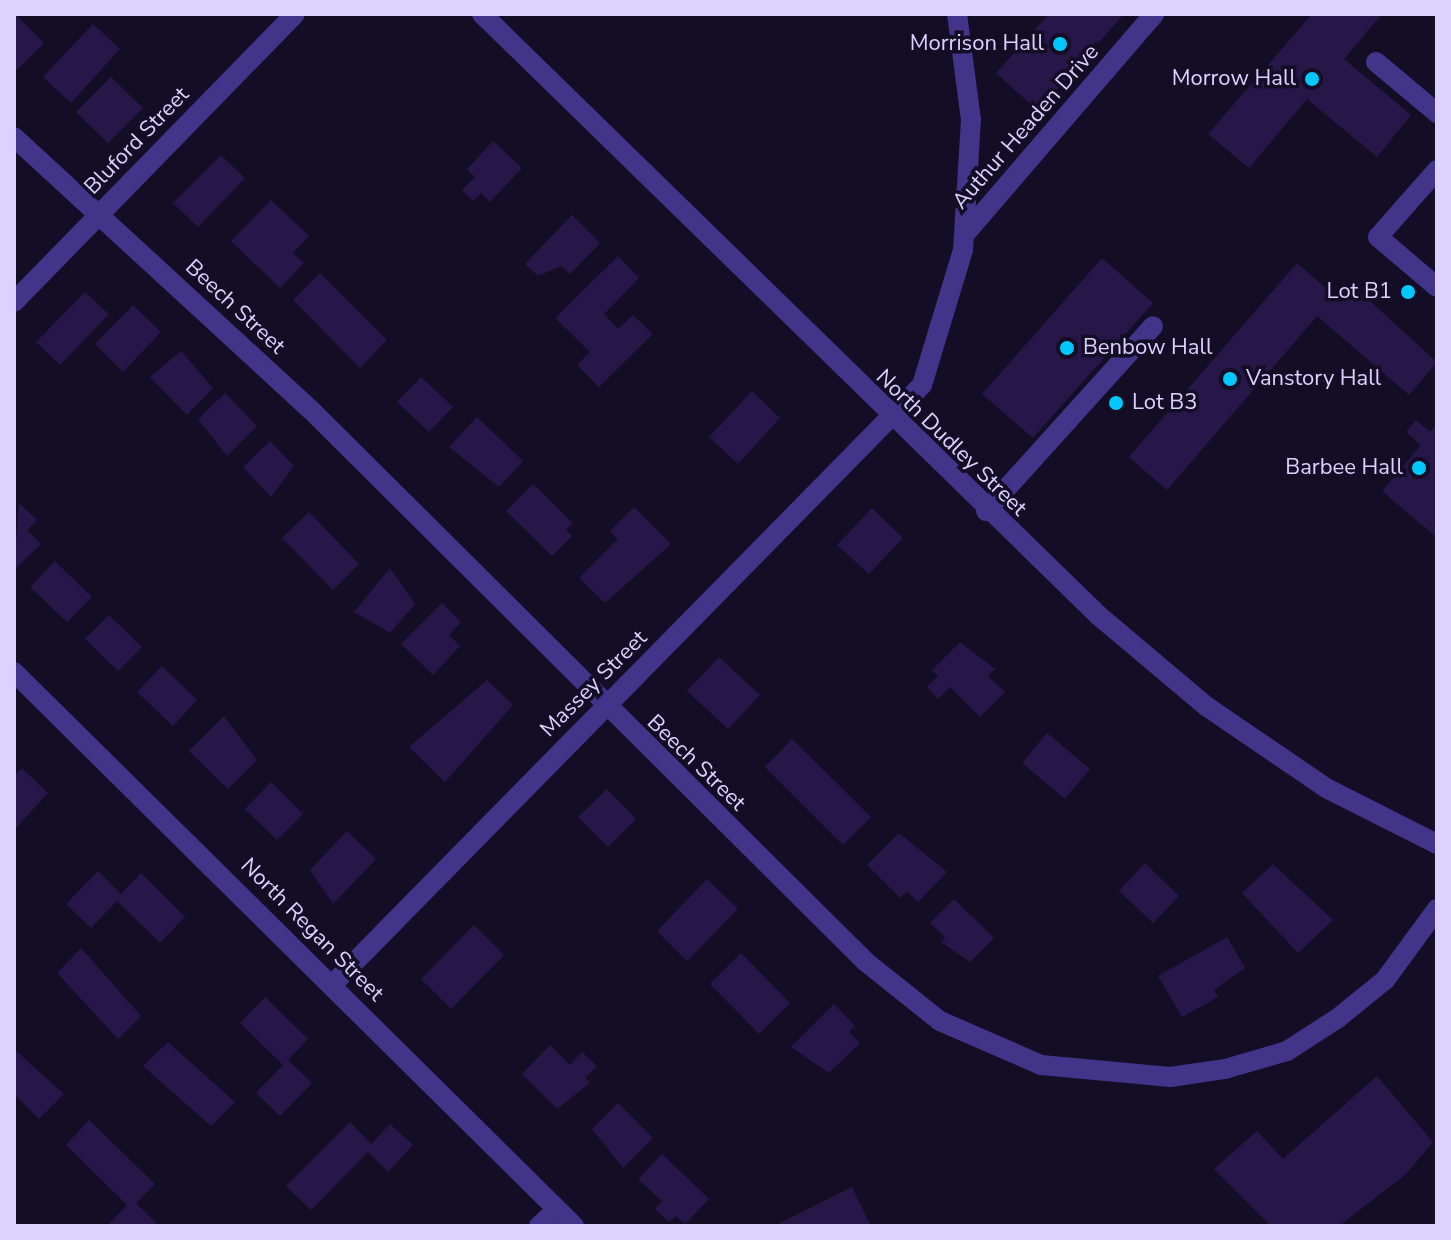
<!DOCTYPE html>
<style>
body{margin:0}
#map{position:relative;width:1451px;height:1240px;overflow:hidden;background:#140d26;font-family:"Nunito Sans",sans-serif}
div>[style]{position:absolute}
[style*='--x']{left:calc(var(--x)*1px);top:calc(var(--y)*1px);width:calc(var(--w)*1px);rotate:calc(var(--a)*1deg)}
.building>*{inset:0;background:#271749}
.minor>*{height:20px;margin:-10px;padding:0 10px;transform-origin:10px;border-radius:10px;background:#413489}
.dots>*{width:22px;height:22px;translate:-50% -50%;box-sizing:border-box;border:4px solid #140d26;border-radius:50%}
span{translate:-50% -50%;white-space:nowrap;text-align:center;line-height:1.15;-webkit-text-stroke:7px #140d26;paint-order:stroke}
.poi-label{font-size:22px;color:#ddd2ff}
.right{translate:-100% -50%;text-align:right}
.left{translate:0 -50%;text-align:left}
.street-label{font-size:22px;color:#ddd2ff}
.frame{position:absolute;inset:0;border:16px solid #ddd2ff;pointer-events:none}
</style>
<div id="map">
<div class="building">
<div style="clip-path:polygon(1049px 14px,1124px 14px,1038px 111px,996px 73px)"></div>
<div style="clip-path:polygon(1312px 14px,1382px 14px,1344px 59px,1411px 115px,1377px 157px,1307px 99px,1249px 168px,1208px 134px)"></div>
<div style="clip-path:polygon(16px 15px,44px 43px,17px 70px,14px 67px)"></div>
<div style="clip-path:polygon(93px 24px,120px 49px,71px 103px,43px 77px)"></div>
<div style="clip-path:polygon(111px 77px,143px 108px,108px 143px,76px 112px)"></div>
<div style="clip-path:polygon(493px 141px,522px 168px,490px 202px,481px 193px,473px 201px,462px 190px,475px 177px,467px 169px)"></div>
<div style="clip-path:polygon(221px 155px,245px 178px,198px 227px,173px 203px)"></div>
<div style="clip-path:polygon(271px 200px,309px 236px,293px 253px,304px 263px,280px 288px,231px 241px)"></div>
<div style="clip-path:polygon(572px 215px,600px 243px,570px 274px,561px 266px,538px 276px,525px 264px)"></div>
<div style="clip-path:polygon(618px 256px,639px 278px,604px 314px,618px 329px,633px 315px,653px 334px,599px 387px,577px 365px,590px 352px,555px 318px)"></div>
<div style="clip-path:polygon(1102px 258px,1153px 303px,1033px 438px,982px 394px)"></div>
<div style="clip-path:polygon(1297px 263px,1336px 297px,1349px 282px,1437px 362px,1409px 395px,1317px 316px,1167px 490px,1129px 457px)"></div>
<div style="clip-path:polygon(320px 273px,387px 340px,360px 368px,293px 300px)"></div>
<div style="clip-path:polygon(85px 292px,109px 314px,60px 365px,36px 342px)"></div>
<div style="clip-path:polygon(133px 305px,161px 332px,123px 372px,95px 344px)"></div>
<div style="clip-path:polygon(181px 351px,213px 388px,187px 415px,150px 377px)"></div>
<div style="clip-path:polygon(421px 377px,453px 407px,429px 432px,397px 402px)"></div>
<div style="clip-path:polygon(752px 391px,780px 418px,738px 464px,709px 437px)"></div>
<div style="clip-path:polygon(225px 393px,257px 426px,227px 456px,198px 419px)"></div>
<div style="clip-path:polygon(477px 417px,523px 461px,499px 487px,449px 447px)"></div>
<div style="clip-path:polygon(1416px 420px,1430px 432px,1437px 423px,1437px 538px,1382px 491px,1421px 445px,1406px 432px)"></div>
<div style="clip-path:polygon(270px 441px,294px 466px,271px 497px,243px 467px)"></div>
<div style="clip-path:polygon(533px 484px,573px 523px,566px 530px,572px 536px,552px 556px,506px 511px)"></div>
<div style="clip-path:polygon(19px 503px,37px 520px,27px 530px,41px 544px,14px 570px)"></div>
<div style="clip-path:polygon(634px 507px,671px 544px,605px 603px,579px 578px,618px 539px,610px 531px)"></div>
<div style="clip-path:polygon(872px 508px,903px 538px,869px 574px,837px 545px)"></div>
<div style="clip-path:polygon(309px 512px,359px 564px,333px 590px,282px 538px)"></div>
<div style="clip-path:polygon(55px 561px,92px 597px,67px 622px,30px 587px)"></div>
<div style="clip-path:polygon(390px 568px,415px 604px,390px 633px,354px 612px)"></div>
<div style="clip-path:polygon(442px 603px,461px 622px,449px 635px,460px 646px,433px 675px,401px 644px)"></div>
<div style="clip-path:polygon(109px 615px,142px 647px,118px 671px,85px 639px)"></div>
<div style="clip-path:polygon(960px 642px,995px 669px,988px 676px,1005px 692px,980px 717px,950px 687px,938px 699px,927px 687px,938px 676px,932px 670px)"></div>
<div style="clip-path:polygon(719px 657px,760px 695px,728px 729px,687px 691px)"></div>
<div style="clip-path:polygon(162px 666px,197px 700px,173px 726px,137px 692px)"></div>
<div style="clip-path:polygon(487px 680px,513px 705px,445px 782px,409px 747px)"></div>
<div style="clip-path:polygon(224px 716px,257px 760px,228px 789px,189px 751px)"></div>
<div style="clip-path:polygon(1047px 733px,1090px 769px,1065px 799px,1022px 763px)"></div>
<div style="clip-path:polygon(792px 739px,871px 817px,843px 845px,765px 767px)"></div>
<div style="clip-path:polygon(22px 768px,48px 793px,14px 830px,14px 776px)"></div>
<div style="clip-path:polygon(271px 782px,303px 814px,277px 840px,245px 809px)"></div>
<div style="clip-path:polygon(607px 789px,636px 819px,608px 847px,578px 817px)"></div>
<div style="clip-path:polygon(347px 831px,376px 859px,333px 904px,310px 870px)"></div>
<div style="clip-path:polygon(899px 833px,947px 872px,918px 902px,907px 891px,900px 898px,867px 865px)"></div>
<div style="clip-path:polygon(1145px 863px,1179px 896px,1153px 923px,1119px 891px)"></div>
<div style="clip-path:polygon(1273px 864px,1333px 920px,1298px 953px,1242px 893px)"></div>
<div style="clip-path:polygon(98px 871px,121px 894px,141px 873px,185px 917px,160px 943px,117px 901px,91px 928px,66px 904px)"></div>
<div style="clip-path:polygon(707px 879px,738px 909px,687px 961px,657px 931px)"></div>
<div style="clip-path:polygon(954px 899px,994px 938px,970px 962px,941px 942px,945px 937px,930px 923px)"></div>
<div style="clip-path:polygon(474px 925px,504px 955px,451px 1009px,421px 979px)"></div>
<div style="clip-path:polygon(1227px 937px,1245px 968px,1214px 990px,1218px 997px,1182px 1017px,1158px 976px)"></div>
<div style="clip-path:polygon(81px 948px,141px 1016px,118px 1039px,57px 973px)"></div>
<div style="clip-path:polygon(741px 953px,790px 1003px,759px 1034px,710px 984px)"></div>
<div style="clip-path:polygon(265px 997px,308px 1039px,288px 1060px,312px 1083px,280px 1116px,256px 1093px,283px 1065px,240px 1023px)"></div>
<div style="clip-path:polygon(834px 1004px,855px 1026px,849px 1032px,860px 1043px,829px 1073px,791px 1047px)"></div>
<div style="clip-path:polygon(168px 1042px,235px 1102px,211px 1126px,143px 1066px)"></div>
<div style="clip-path:polygon(550px 1045px,570px 1065px,582px 1052px,597px 1066px,585px 1078px,590px 1083px,557px 1109px,522px 1074px)"></div>
<div style="clip-path:polygon(14px 1049px,64px 1094px,39px 1119px,14px 1094px)"></div>
<div style="clip-path:polygon(1377px 1076px,1433px 1142px,1406px 1174px,1339px 1226px,1271px 1226px,1214px 1169px,1257px 1131px,1283px 1159px)"></div>
<div style="clip-path:polygon(618px 1103px,653px 1138px,623px 1168px,592px 1129px)"></div>
<div style="clip-path:polygon(89px 1120px,155px 1184px,136px 1203px,159px 1226px,107px 1226px,127px 1205px,66px 1145px)"></div>
<div style="clip-path:polygon(350px 1122px,371px 1144px,390px 1124px,413px 1145px,388px 1172px,368px 1152px,311px 1210px,286px 1186px)"></div>
<div style="clip-path:polygon(662px 1154px,709px 1199px,685px 1224px,676px 1216px,669px 1222px,655px 1209px,662px 1201px,638px 1179px)"></div>
<div style="clip-path:polygon(852px 1187px,871px 1226px,774px 1226px)"></div>
</div>
<div class="minor">
<div style="--x:482;--y:14;--w:861;--a:44.29"></div>
<div style="--x:1098;--y:615;--w:141;--a:40.1"></div>
<div style="--x:1206;--y:706;--w:145;--a:34.3"></div>
<div style="--x:1326;--y:788;--w:124;--a:26.8"></div>
<div style="--x:1376;--y:62;--w:80;--a:39.9"></div>
<div style="--x:14;--y:137;--w:402;--a:42.6"></div>
<div style="--x:310;--y:409;--w:784;--a:44.85"></div>
<div style="--x:866;--y:962;--w:95;--a:38.6"></div>
<div style="--x:940;--y:1021;--w:110;--a:23.5"></div>
<div style="--x:1041;--y:1065;--w:130;--a:5.3"></div>
<div style="--x:1170;--y:1077;--w:56;--a:-8.3"></div>
<div style="--x:1225;--y:1069;--w:65;--a:-16.2"></div>
<div style="--x:1287;--y:1051;--w:61;--a:-32.9"></div>
<div style="--x:1338;--y:1018;--w:60;--a:-39"></div>
<div style="--x:1385;--y:980;--w:88;--a:-53.8"></div>
<div style="--x:1437;--y:170;--w:89;--a:131.4"></div>
<div style="--x:1378;--y:237;--w:77;--a:40.3"></div>
<div style="--x:965;--y:234;--w:290;--a:-49.3"></div>
<div style="--x:14;--y:302;--w:402;--a:-45.7"></div>
<div style="--x:986;--y:511;--w:249;--a:-47.9"></div>
<div style="--x:14;--y:672;--w:788;--a:44.69"></div>
<div style="--x:333;--y:984;--w:840;--a:-45.48"></div>
<div style="--x:922;--y:385;--w:141;--a:-73.1"></div>
<div style="--x:963;--y:250;--w:130;--a:-86.5"></div>
<div style="--x:971;--y:120;--w:107;--a:-97.5"></div>
<div style="--x:539;--y:1226;--w:24;--a:-42"></div>
</div>
<div class="dots">
<div style="left:1060px;top:44px;background:#00c7fd"></div>
<div style="left:1312px;top:79px;background:#00c7fd"></div>
<div style="left:1408px;top:292px;background:#00c7fd"></div>
<div style="left:1067px;top:348px;background:#00c7fd"></div>
<div style="left:1230px;top:379px;background:#00c7fd"></div>
<div style="left:1116px;top:403px;background:#00c7fd"></div>
<div style="left:1419px;top:468px;background:#00c7fd"></div>
</div>
<div class="poi-label">
<span class="right" style="left:1044px;top:44px">Morrison Hall</span>
<span class="right" style="left:1296px;top:79px">Morrow Hall</span>
<span class="right" style="left:1392px;top:292px">Lot B1</span>
<span class="left" style="left:1083px;top:348px">Benbow Hall</span>
<span class="left" style="left:1246px;top:379px">Vanstory Hall</span>
<span class="left" style="left:1132px;top:403px">Lot B3</span>
<span class="right" style="left:1403px;top:468px">Barbee Hall</span>
</div>
<div class="street-label">
<span style="left:1026px;top:127px;rotate:-49deg">Authur Headen Drive</span>
<span style="left:137px;top:141px;rotate:-46deg">Bluford Street</span>
<span style="left:235px;top:307px;rotate:43deg">Beech Street</span>
<span style="left:951px;top:443px;rotate:44deg">North Dudley Street</span>
<span style="left:594px;top:684px;rotate:-45deg">Massey Street</span>
<span style="left:696px;top:763px;rotate:44deg">Beech Street</span>
<span style="left:312px;top:930px;rotate:45deg">North Regan Street</span>
</div>
<div class="frame"></div>
</div>
